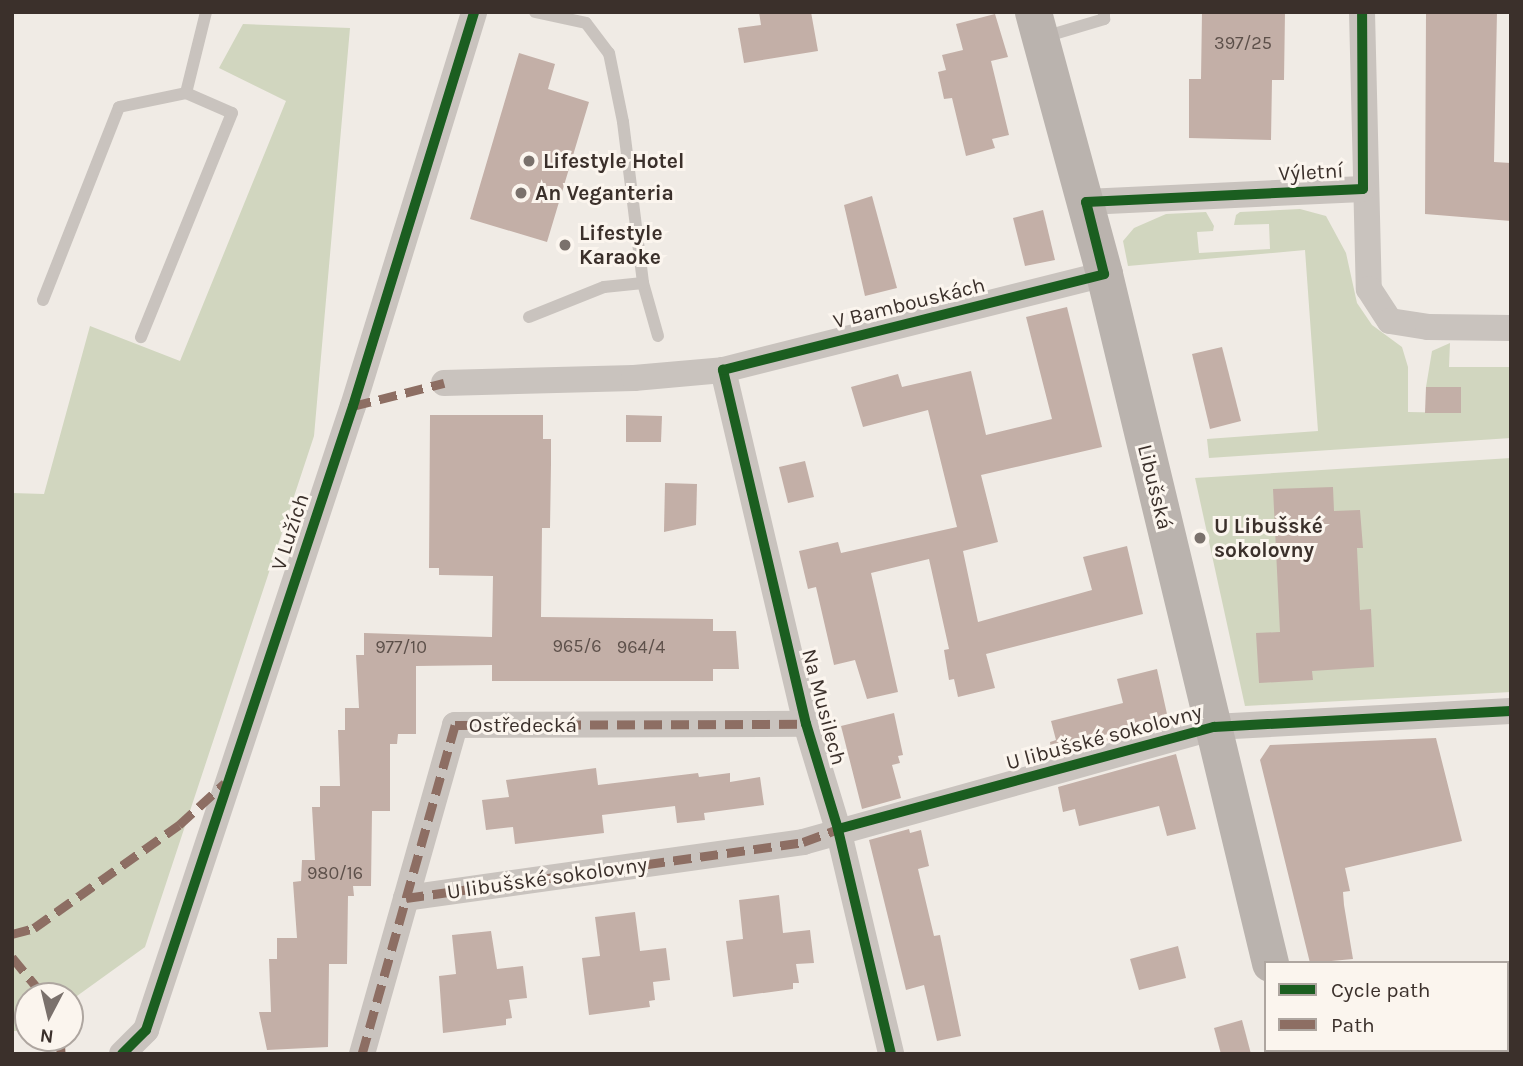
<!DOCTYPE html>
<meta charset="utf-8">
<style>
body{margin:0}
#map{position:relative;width:1523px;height:1066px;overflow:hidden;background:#f0ebe5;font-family:Karla,sans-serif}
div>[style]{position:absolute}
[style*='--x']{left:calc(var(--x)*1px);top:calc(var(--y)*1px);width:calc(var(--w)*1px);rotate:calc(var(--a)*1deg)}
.green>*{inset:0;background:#d1d6bf}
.building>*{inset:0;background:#c3afa7}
.lane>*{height:12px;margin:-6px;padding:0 6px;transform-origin:6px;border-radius:6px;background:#c9c3be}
.street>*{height:26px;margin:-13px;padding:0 13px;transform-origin:13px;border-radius:13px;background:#c9c3be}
.secondary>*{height:37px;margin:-18.5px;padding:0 18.5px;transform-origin:18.5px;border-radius:18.5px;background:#bab3ae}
.quiet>*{height:9px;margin-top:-4.5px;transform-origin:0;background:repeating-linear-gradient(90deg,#8d6e63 0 18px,transparent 0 27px)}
.cycleway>*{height:10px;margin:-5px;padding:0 5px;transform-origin:5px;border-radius:5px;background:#1b5e20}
.dots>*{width:19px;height:19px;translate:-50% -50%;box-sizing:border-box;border:4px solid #fbf5ee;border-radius:50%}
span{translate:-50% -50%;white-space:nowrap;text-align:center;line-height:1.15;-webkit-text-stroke:6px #fbf5ee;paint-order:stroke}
.number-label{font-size:18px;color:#5d504a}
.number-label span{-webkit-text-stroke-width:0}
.poi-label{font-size:21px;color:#3b302b;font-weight:700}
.left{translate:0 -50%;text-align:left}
.street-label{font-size:21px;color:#3b302b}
.frame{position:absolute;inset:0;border:14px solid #3b302b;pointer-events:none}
.legend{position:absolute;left:1264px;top:961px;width:245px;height:91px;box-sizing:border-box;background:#fbf5ee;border:2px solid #aea6a0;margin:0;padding:9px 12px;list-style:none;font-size:21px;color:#3b302b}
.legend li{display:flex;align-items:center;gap:14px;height:35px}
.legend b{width:35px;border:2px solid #aea6a0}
.north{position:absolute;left:14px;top:982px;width:70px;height:70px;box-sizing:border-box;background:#fbf5ee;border:2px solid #aea6a0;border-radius:50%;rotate:187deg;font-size:19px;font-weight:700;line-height:28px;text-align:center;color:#3b302b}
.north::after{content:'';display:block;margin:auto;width:24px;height:32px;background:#7a716c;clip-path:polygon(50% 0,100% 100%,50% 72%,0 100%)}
</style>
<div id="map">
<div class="green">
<div style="clip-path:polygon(243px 24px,350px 28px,314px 436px,145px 947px,70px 1001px,70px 996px,28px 996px,28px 1031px,12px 1031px,12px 493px,44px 494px,90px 326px,180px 361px,286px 101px,219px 68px)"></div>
<div style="clip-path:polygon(1300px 209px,1326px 216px,1346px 253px,1357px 303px,1372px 325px,1402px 347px,1408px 367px,1408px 412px,1461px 413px,1461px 387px,1426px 387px,1432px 351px,1450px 343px,1449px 367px,1511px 367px,1511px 438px,1209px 458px,1207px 439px,1318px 431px,1305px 250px,1128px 266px,1123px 241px,1134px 228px,1166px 214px,1206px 212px,1214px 226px,1213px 231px,1197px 232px,1199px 253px,1270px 249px,1269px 224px,1234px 225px,1236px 215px,1240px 212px)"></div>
<div style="clip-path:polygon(1511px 458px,1511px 692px,1245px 706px,1195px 478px)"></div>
</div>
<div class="building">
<div style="clip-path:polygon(759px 12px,811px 12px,818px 51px,744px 63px,738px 28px,761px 25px)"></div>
<div style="clip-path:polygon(1202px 12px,1285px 12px,1284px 80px,1272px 80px,1271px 140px,1189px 138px,1189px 79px,1201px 79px)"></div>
<div style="clip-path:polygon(1426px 12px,1497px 12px,1494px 162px,1511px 163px,1511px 221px,1425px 214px)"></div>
<div style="clip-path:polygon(995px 14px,1008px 57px,991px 61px,1009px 135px,992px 139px,995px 148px,966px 156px,952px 98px,944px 99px,938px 72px,946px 70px,942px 55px,963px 50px,956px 24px)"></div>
<div style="clip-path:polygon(519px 53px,555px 64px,548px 89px,589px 102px,547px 242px,470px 219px)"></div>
<div style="clip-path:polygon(872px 196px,897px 288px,865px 296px,844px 205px)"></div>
<div style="clip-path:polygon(1043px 210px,1055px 260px,1025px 266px,1013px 218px)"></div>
<div style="clip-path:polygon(1067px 307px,1102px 447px,981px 475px,998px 542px,963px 551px,978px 622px,1092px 590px,1083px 557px,1127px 546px,1143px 614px,986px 654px,995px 688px,958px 697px,954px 679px,949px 680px,944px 650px,949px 649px,929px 559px,871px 573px,898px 692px,867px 699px,855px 660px,834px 665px,816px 587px,808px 589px,799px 551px,838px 542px,841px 553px,957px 527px,928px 410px,863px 427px,851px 387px,898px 374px,902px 387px,971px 371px,986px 435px,1052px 419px,1026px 317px)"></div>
<div style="clip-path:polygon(1222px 347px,1241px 421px,1210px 429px,1192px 354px)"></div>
<div style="clip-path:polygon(1426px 387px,1461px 387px,1461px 413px,1425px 413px)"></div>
<div style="clip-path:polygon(430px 415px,543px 415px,543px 439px,551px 439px,551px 464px,550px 528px,542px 528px,541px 617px,713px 619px,713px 631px,736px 631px,739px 669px,713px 669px,713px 681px,492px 681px,492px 665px,416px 666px,416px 734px,398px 734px,397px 744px,390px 744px,390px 811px,372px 811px,371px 886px,353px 886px,354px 896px,348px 896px,347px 964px,329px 964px,328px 1047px,267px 1050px,259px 1012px,271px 1012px,269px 959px,277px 959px,277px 938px,297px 938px,293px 882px,301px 881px,302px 860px,315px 860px,312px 807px,320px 807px,320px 786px,340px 786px,338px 730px,345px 730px,345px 708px,359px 708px,356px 655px,364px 655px,364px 633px,492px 637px,493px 576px,439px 575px,439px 568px,429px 568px)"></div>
<div style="clip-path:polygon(626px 415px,662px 416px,661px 442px,626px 442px)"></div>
<div style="clip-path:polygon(805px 461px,814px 497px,788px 503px,779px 467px)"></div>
<div style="clip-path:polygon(665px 483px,697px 484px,696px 525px,664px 532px)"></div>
<div style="clip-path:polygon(1333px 487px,1334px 511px,1360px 510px,1363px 548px,1357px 548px,1360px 610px,1371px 609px,1374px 667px,1312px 671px,1313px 680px,1259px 683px,1256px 633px,1280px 632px,1273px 489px)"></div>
<div style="clip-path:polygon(1157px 669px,1169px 723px,1052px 756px,1050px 742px,1056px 740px,1051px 721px,1123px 703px,1117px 679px)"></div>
<div style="clip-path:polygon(894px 713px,903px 755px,898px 756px,900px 763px,892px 765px,901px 798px,862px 809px,841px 726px)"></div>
<div style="clip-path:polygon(1436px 738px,1462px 841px,1345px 868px,1350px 891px,1343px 892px,1344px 905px,1353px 959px,1310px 963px,1260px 760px,1270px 745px)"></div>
<div style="clip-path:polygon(1176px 754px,1196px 829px,1167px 836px,1159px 806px,1079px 826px,1075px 809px,1063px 812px,1058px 787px)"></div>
<div style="clip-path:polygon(596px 768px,598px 785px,698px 773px,699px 777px,730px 773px,730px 782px,760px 777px,764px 805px,704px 813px,705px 820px,677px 823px,675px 806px,602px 815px,604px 833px,515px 844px,513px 827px,486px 830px,482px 800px,509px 797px,506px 780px)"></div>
<div style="clip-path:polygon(909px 829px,910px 833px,921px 830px,929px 866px,918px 869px,934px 936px,940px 935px,961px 1036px,937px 1041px,924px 985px,906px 990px,869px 840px)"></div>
<div style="clip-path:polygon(779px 895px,783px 933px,810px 930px,814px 963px,796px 964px,799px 983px,793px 983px,793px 989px,733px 997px,726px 941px,743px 939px,739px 900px)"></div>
<div style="clip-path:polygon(635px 912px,640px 951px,666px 948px,670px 980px,653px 982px,655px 1000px,649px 1001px,650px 1007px,589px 1015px,582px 958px,600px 956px,595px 917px)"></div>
<div style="clip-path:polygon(491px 931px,497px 969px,523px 966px,527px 998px,509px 1000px,512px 1018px,506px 1019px,506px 1025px,443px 1033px,439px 976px,456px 974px,452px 935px)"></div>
<div style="clip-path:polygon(1178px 946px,1186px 978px,1139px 990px,1130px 959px)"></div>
<div style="clip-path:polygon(1242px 1020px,1251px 1054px,1221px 1054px,1214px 1028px)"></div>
</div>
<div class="lane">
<div style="--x:535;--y:12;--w:52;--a:12.2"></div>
<div style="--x:586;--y:23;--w:38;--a:53"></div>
<div style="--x:609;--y:53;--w:70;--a:78.5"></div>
<div style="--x:623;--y:122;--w:162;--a:82.9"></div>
<div style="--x:643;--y:283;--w:55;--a:74.2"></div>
<div style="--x:1044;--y:37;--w:63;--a:-16.7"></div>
<div style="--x:1104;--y:19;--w:7;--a:-90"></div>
<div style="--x:186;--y:93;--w:83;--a:-76.1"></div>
<div style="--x:43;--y:300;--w:207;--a:-68.5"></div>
<div style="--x:119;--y:107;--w:68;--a:-11.8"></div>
<div style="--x:186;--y:93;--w:50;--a:23.5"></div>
<div style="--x:232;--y:113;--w:242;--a:112.1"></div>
<div style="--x:529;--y:317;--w:81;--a:-21.8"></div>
<div style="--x:604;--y:287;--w:39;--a:-6"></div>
</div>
<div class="street">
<div style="--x:1362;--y:12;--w:277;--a:88.6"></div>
<div style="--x:1369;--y:289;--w:38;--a:57"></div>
<div style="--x:1390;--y:321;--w:38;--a:9"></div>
<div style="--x:1428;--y:327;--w:83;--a:0.7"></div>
<div style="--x:1086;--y:202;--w:277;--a:-2.7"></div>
<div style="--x:723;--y:370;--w:364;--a:76.8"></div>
<div style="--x:806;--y:724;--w:110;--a:73.1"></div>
<div style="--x:838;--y:829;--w:231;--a:76.7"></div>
<div style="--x:444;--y:383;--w:190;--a:-1.5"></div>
<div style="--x:634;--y:378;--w:89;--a:-5.1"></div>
<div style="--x:723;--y:370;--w:393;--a:-14.1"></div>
<div style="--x:406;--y:898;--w:401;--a:-8"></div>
<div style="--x:803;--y:842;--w:427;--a:-15.6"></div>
<div style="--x:1214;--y:727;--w:297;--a:-3.1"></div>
<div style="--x:122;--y:1054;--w:34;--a:-45"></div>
<div style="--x:146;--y:1030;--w:657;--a:-71.65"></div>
<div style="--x:353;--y:406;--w:412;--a:-72.9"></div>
<div style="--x:362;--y:1054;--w:342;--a:-74.2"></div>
<div style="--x:455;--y:725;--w:351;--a:-0.2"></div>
</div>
<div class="secondary">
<div style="--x:1033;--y:12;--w:271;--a:74.8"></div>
<div style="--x:1104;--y:274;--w:709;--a:76.45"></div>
<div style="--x:1292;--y:1050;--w:4;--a:90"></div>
</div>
<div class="quiet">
<div style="--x:353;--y:406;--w:94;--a:-14.2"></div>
<div style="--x:406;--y:898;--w:401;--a:-8"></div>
<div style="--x:803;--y:842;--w:37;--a:-20"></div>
<div style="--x:12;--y:934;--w:23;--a:-15"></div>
<div style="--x:34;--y:928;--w:178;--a:-35.4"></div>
<div style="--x:179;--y:825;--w:62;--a:-42.4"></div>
<div style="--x:12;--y:957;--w:50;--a:50.6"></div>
<div style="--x:60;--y:1038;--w:16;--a:86"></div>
<div style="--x:362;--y:1054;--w:342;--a:-74.2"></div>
<div style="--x:455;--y:725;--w:351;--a:-0.2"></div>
</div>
<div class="cycleway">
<div style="--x:838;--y:829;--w:390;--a:-15.2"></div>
<div style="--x:1214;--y:727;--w:297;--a:-3.1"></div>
<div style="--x:122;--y:1054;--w:34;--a:-45"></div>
<div style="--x:146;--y:1030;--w:657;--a:-71.65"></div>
<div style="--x:353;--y:406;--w:412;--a:-72.9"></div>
<div style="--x:891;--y:1054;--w:231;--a:-103.3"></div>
<div style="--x:838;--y:829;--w:110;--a:-106.9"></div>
<div style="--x:806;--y:724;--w:364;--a:-103.2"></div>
<div style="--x:723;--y:370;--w:393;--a:-14.1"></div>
<div style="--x:1104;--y:274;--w:74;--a:-104"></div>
<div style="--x:1086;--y:202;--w:277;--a:-2.7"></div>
<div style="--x:1363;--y:189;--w:177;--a:-90.3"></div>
</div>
<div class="dots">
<div style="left:529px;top:161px;background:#7a716c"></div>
<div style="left:521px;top:193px;background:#7a716c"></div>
<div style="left:565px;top:245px;background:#7a716c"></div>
<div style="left:1200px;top:538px;background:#7a716c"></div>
</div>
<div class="number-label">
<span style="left:1243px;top:43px">397/25</span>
<span style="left:577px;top:646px">965/6</span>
<span style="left:401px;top:647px">977/10</span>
<span style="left:641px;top:647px">964/4</span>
<span style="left:335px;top:873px">980/16</span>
</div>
<div class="poi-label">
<span class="left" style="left:543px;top:161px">Lifestyle Hotel</span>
<span class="left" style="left:535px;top:193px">An Veganteria</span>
<span class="left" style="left:579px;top:245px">Lifestyle<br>Karaoke</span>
<span class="left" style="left:1214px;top:538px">U Libušské<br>sokolovny</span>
</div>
<div class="street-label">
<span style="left:1311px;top:172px;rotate:-3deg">Výletní</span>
<span style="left:909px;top:303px;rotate:-14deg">V Bambouskách</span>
<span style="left:1155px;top:487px;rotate:76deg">Libušská</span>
<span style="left:290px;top:532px;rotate:-72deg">V Lužích</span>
<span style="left:824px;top:707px;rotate:75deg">Na Musilech</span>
<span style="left:523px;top:725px">Ostředecká</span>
<span style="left:1104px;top:737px;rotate:-15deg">U libušské sokolovny</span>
<span style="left:547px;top:878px;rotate:-8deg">U libušské sokolovny</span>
</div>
<div class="frame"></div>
<ul class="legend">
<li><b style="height:9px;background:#1b5e20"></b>Cycle path</li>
<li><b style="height:9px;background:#8d6e63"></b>Path</li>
</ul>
<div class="north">N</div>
</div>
